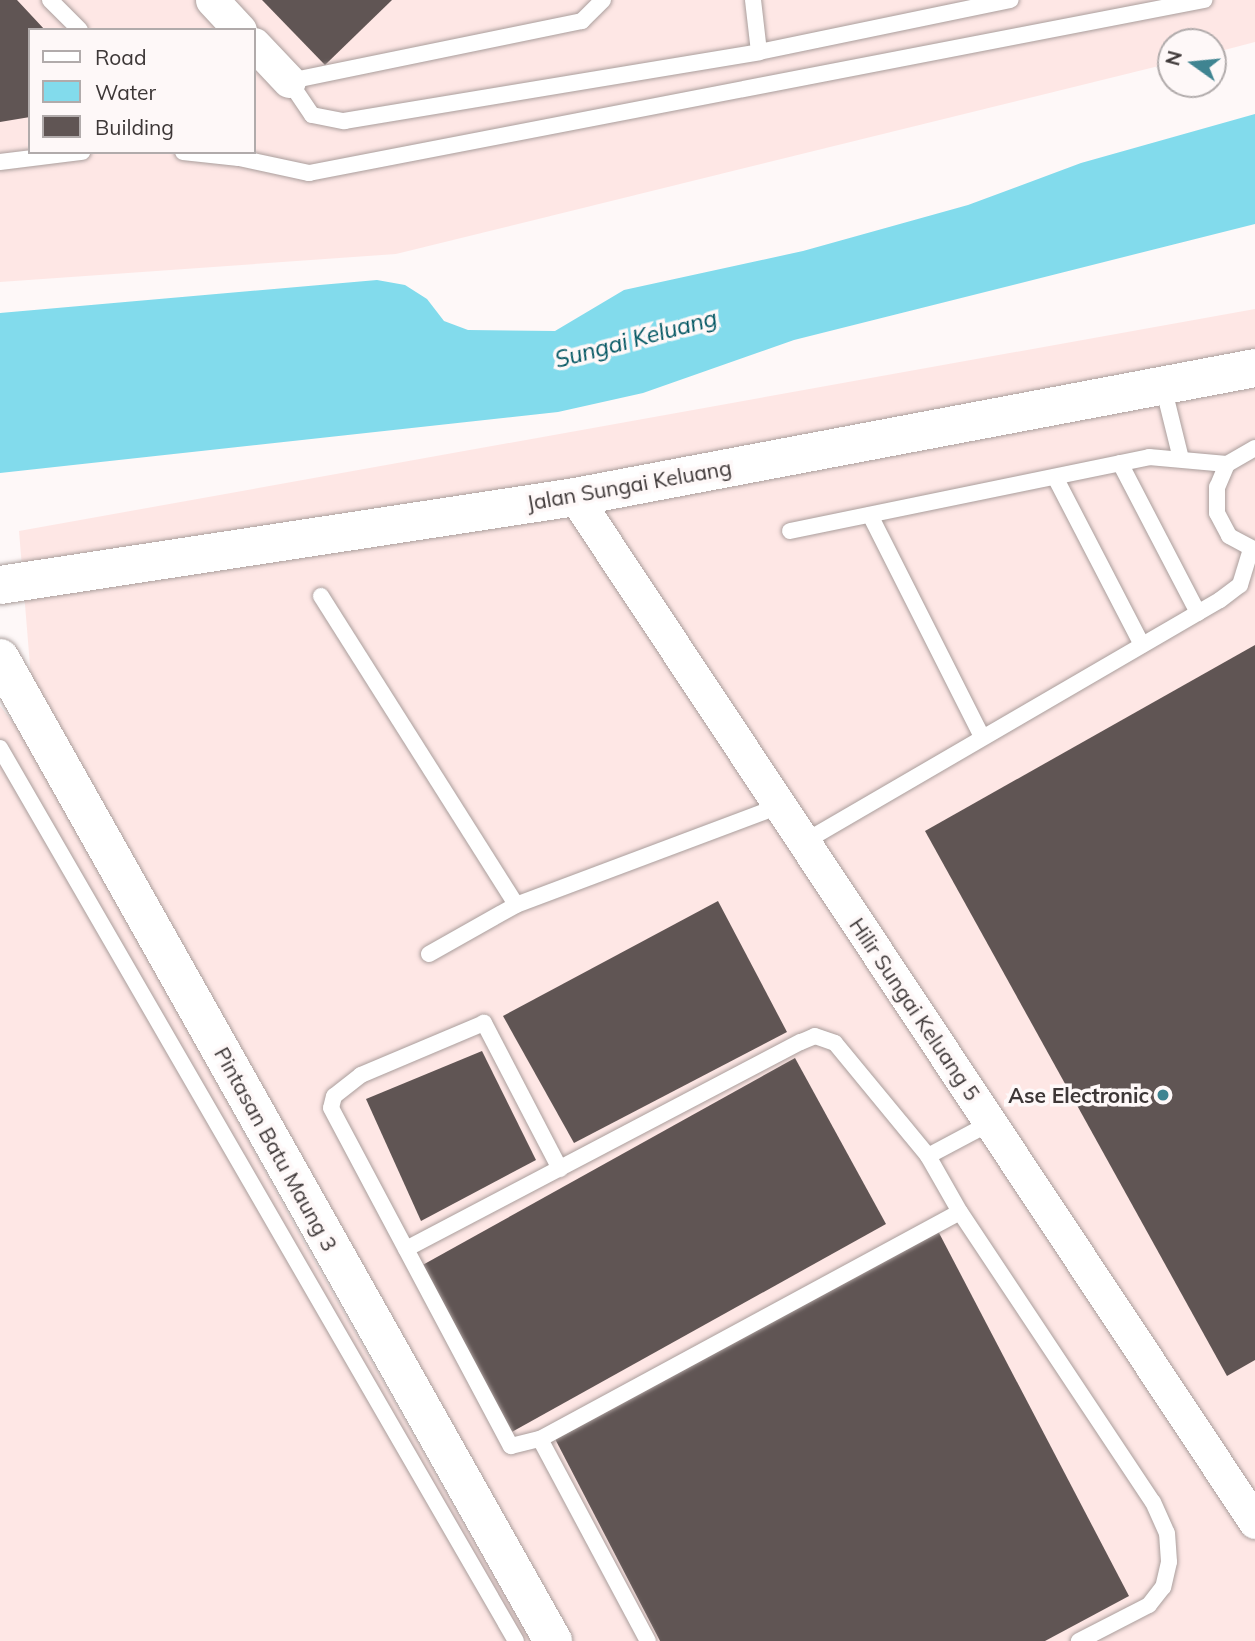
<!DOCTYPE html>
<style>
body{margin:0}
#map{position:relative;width:1255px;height:1641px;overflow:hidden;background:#fef8f8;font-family:Mulish,sans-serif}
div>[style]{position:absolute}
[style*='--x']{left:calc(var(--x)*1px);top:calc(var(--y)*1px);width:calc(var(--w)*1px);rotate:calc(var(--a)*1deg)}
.built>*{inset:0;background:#fee7e5}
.water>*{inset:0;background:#82dbec}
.building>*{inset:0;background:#605554}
.roads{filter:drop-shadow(0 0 2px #aa9e9c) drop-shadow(0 0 2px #aa9e9c)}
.service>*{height:16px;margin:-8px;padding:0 8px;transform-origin:8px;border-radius:8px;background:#fff}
.minor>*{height:33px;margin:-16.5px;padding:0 16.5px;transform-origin:16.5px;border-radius:16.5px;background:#fff}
.tertiary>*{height:38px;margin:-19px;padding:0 19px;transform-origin:19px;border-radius:19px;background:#fff}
.dots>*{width:19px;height:19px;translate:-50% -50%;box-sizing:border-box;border:4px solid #fef8f8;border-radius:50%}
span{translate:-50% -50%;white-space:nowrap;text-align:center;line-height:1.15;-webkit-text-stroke:7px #fef8f8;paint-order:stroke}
.street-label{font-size:21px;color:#3d3737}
.poi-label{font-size:21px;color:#3d3737;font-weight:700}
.right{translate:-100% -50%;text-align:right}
.water-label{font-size:23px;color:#015561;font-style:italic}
.legend{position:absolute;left:28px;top:28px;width:228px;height:126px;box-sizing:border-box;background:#fef8f8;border:2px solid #b1abab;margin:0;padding:9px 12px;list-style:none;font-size:21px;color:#3d3737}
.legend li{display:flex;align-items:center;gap:14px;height:35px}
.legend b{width:35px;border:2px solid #b1abab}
.north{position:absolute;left:1157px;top:28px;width:70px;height:70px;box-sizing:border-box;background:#fef8f8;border:2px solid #b1abab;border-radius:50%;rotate:285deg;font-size:19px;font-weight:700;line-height:28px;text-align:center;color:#3d3737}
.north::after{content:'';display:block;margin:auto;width:24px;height:32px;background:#3f8491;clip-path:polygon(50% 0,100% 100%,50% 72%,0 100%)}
</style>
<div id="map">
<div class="built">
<div style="clip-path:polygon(evenodd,0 0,1255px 0,1255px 42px,1213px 53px,1213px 42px,1171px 42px,1171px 63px,396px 254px,0 282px,0 0,30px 30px,254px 30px,254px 152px,30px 152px,30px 30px)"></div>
<div style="clip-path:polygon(1255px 309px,1255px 1641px,555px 1641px,31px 678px,19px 531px)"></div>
<div style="clip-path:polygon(0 706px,35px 749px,301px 1237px,531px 1641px,0 1641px)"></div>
</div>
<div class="water">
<div style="clip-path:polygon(1255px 114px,1255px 224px,794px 340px,643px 393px,558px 412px,0 473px,0 313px,377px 280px,405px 285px,427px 299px,444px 321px,468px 330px,555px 331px,624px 290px,803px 251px,968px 205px,1081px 163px)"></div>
</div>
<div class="building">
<div style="clip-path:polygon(0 0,17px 0,45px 30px,30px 30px,30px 117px,0 122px)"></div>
<div style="clip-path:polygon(262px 0,392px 0,325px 65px)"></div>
<div style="clip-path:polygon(1255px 645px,1255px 1360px,1227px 1376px,925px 831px)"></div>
<div style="clip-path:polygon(718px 901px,787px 1032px,574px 1143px,503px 1016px)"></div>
<div style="clip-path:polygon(482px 1051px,536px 1160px,421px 1221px,366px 1099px)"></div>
<div style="clip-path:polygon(795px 1058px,886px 1224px,510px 1433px,419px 1267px)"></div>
<div style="clip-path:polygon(938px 1231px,1129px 1596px,1045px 1641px,660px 1641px,553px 1435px)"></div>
</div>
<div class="roads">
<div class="service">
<div style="--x:50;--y:0;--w:42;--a:45"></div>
<div style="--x:603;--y:0;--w:30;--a:135"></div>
<div style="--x:582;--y:21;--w:299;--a:168.4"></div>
<div style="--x:289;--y:81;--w:41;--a:55.9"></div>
<div style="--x:312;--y:115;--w:33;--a:11"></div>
<div style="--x:344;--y:121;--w:421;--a:-9.4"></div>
<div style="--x:759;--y:52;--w:257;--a:-11.7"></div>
<div style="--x:753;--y:0;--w:52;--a:83.4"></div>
<div style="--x:183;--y:152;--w:56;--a:6.1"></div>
<div style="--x:239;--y:158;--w:72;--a:12.1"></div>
<div style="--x:309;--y:173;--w:912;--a:-10.94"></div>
<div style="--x:0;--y:162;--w:83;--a:-7"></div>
<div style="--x:1163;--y:386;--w:75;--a:76.1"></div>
<div style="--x:1255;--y:448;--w:32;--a:150"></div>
<div style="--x:1227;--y:464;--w:25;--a:113"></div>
<div style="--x:1217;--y:487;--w:26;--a:90"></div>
<div style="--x:1217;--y:513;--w:26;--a:62"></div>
<div style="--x:1229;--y:536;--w:30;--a:28"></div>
<div style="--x:1120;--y:463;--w:169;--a:62.5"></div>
<div style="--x:1055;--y:477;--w:189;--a:62.6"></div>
<div style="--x:870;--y:515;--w:246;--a:63.2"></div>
<div style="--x:790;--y:531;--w:367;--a:-11.6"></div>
<div style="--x:1149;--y:457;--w:78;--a:5.1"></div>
<div style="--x:321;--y:596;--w:365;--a:57.7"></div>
<div style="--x:0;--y:748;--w:1031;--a:59.98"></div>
<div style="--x:804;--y:842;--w:481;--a:-30.2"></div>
<div style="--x:1220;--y:600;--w:25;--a:-37"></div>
<div style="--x:1240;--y:585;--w:38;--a:-73"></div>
<div style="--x:429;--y:954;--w:100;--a:-29.4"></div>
<div style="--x:516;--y:905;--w:282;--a:-20.6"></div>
<div style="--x:928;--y:1156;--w:70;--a:-28"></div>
<div style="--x:560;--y:1169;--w:165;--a:-117.5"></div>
<div style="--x:484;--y:1023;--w:134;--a:157.1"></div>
<div style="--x:361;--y:1075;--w:34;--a:142"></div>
<div style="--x:334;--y:1096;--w:12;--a:104"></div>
<div style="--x:331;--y:1108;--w:383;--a:62"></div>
<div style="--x:511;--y:1446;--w:30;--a:-14"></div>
<div style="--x:540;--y:1439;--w:477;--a:-28.4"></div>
<div style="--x:406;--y:1249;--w:446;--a:-27.7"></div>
<div style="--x:801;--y:1042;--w:15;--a:-23"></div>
<div style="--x:815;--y:1036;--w:21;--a:19"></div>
<div style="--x:835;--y:1043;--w:146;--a:50.5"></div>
<div style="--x:928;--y:1156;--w:64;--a:60.3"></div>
<div style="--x:960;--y:1212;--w:348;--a:56.4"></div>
<div style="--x:1153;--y:1502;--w:34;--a:66"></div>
<div style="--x:1167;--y:1533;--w:29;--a:86"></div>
<div style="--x:1169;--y:1562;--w:26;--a:103"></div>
<div style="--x:1163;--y:1587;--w:23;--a:128"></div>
<div style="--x:1149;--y:1605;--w:79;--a:152.8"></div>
<div style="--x:540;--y:1439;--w:229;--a:61.9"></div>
</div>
<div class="minor">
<div style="--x:212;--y:0;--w:41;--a:47"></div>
<div style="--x:254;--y:44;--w:51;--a:46.6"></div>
<div style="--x:575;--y:497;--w:1230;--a:56.44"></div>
</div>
<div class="tertiary">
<div style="--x:0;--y:585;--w:582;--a:-8.7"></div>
<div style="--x:575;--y:497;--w:692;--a:-10.74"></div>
<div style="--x:0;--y:658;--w:1128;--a:60.64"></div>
</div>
</div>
<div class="dots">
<div style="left:1163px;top:1095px;background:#3f8491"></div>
</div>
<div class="street-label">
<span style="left:629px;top:485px;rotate:-10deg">Jalan Sungai Keluang</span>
<span style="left:915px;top:1009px;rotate:56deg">Hilir Sungai Keluang 5</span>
<span style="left:276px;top:1149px;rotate:61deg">Pintasan Batu Maung 3</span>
</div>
<div class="poi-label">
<span class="right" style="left:1149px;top:1095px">Ase Electronic</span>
</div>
<div class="water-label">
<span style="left:636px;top:339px;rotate:-15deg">Sungai Keluang</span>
</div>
<ul class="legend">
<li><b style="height:9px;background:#fff"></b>Road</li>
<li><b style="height:19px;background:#82dbec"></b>Water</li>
<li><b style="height:19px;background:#605554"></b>Building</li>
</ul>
<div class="north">N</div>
</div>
